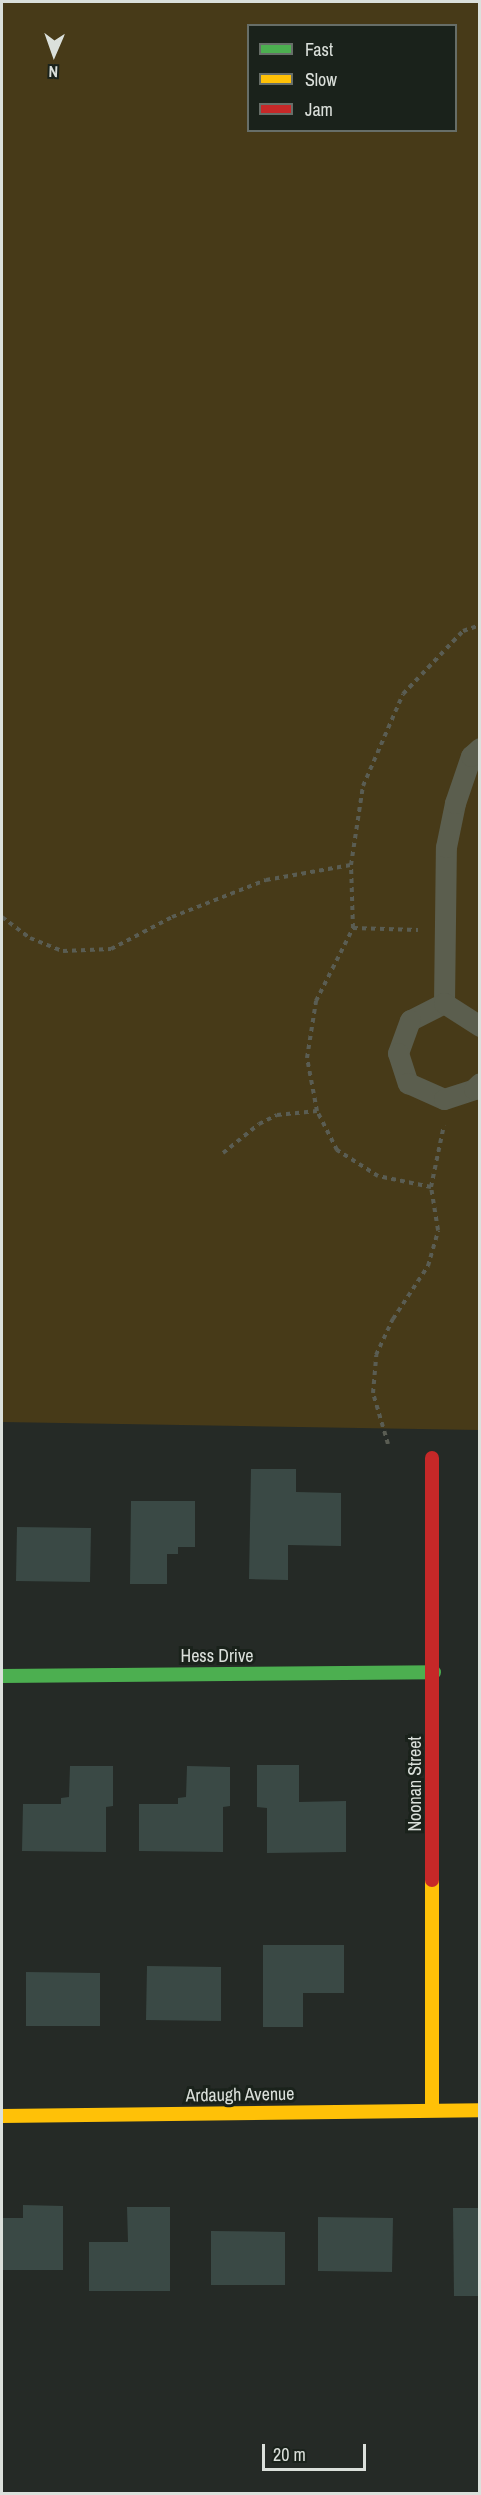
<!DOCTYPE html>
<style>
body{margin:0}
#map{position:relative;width:481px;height:2495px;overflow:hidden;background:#252a26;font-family:"Archivo Narrow",sans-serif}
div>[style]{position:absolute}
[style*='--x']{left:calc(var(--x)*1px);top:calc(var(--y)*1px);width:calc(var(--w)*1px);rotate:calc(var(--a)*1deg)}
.green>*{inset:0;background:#473a18}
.building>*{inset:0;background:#3a4945}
.path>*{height:4px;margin-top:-2px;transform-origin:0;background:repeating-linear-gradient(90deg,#5a5d53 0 4.5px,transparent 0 9px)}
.lane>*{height:21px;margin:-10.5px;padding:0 10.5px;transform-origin:10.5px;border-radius:10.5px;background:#5b5e4e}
.fast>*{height:14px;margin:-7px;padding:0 7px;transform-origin:7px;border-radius:7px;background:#4caf50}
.slow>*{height:14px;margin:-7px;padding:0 7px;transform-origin:7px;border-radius:7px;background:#ffc107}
.jam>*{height:14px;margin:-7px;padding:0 7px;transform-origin:7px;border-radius:7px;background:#c62828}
span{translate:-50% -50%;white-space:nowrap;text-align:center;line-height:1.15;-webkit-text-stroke:6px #1a221b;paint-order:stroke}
.street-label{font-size:18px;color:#dbe0db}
.frame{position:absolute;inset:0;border:3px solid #dbe0db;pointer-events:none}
.legend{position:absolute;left:247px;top:24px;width:210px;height:108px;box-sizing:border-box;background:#1a221b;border:2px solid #676e68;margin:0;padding:8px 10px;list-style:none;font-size:18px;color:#dbe0db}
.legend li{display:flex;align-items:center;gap:12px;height:30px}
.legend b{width:30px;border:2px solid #676e68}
.north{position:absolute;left:24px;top:24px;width:60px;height:60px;-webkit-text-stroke:4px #1a221b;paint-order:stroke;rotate:182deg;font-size:16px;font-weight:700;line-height:24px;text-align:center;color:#dbe0db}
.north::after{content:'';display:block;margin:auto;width:21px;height:27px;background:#dbe0db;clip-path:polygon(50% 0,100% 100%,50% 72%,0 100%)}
.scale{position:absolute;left:262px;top:2444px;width:104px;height:27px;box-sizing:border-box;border:3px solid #dbe0db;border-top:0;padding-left:8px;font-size:18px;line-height:21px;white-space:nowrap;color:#dbe0db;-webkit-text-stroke:4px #1a221b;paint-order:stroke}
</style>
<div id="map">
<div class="green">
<div style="clip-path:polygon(evenodd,2px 2px,479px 2px,479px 1430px,2px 1422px,2px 2px,249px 26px,456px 26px,456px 130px,249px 130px,249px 26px)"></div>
</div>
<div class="building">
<div style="clip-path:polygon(251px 1469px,296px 1469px,296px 1492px,341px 1493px,341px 1546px,288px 1545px,288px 1580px,249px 1579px)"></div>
<div style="clip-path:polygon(131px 1501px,195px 1501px,195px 1547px,178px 1547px,178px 1554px,167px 1554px,167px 1584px,130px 1584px)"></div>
<div style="clip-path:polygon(17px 1527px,91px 1528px,90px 1582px,16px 1581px)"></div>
<div style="clip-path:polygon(257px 1765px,299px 1765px,299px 1802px,346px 1801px,346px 1852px,267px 1853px,267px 1808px,257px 1807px)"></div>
<div style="clip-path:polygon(70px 1766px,113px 1766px,113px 1806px,106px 1807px,106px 1852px,22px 1851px,23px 1804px,61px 1804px,61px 1798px,69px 1797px)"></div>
<div style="clip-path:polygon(187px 1766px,230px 1767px,230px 1806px,223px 1807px,223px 1852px,139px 1851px,139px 1804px,178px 1804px,178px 1798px,186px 1797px)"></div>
<div style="clip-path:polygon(263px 1945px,344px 1945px,344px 1993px,303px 1993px,303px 2027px,263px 2027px)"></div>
<div style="clip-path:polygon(147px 1966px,221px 1967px,221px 2021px,146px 2020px)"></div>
<div style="clip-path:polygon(26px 1972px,100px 1973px,100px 2026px,26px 2026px)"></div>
<div style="clip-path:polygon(23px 2205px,63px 2206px,63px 2270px,2px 2270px,2px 2218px,23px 2218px)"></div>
<div style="clip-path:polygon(127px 2207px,170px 2207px,170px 2291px,89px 2291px,89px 2242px,128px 2242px)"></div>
<div style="clip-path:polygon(453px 2208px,480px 2208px,480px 2296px,454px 2296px)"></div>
<div style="clip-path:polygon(318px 2217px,393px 2218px,392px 2272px,318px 2271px)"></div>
<div style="clip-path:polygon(211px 2231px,285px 2232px,285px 2285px,211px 2285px)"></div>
</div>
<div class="path">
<div style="--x:2;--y:917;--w:35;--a:37"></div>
<div style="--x:30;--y:938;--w:35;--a:22"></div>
<div style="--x:63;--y:951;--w:48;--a:-2.4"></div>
<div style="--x:111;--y:949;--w:69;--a:-27.7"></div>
<div style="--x:172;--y:917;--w:101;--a:-21.5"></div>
<div style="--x:266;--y:880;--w:86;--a:-10"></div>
<div style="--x:353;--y:928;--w:65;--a:1.8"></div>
<div style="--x:223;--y:1153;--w:46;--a:-38.9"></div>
<div style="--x:259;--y:1124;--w:20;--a:-27"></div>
<div style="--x:277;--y:1115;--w:40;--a:-5.7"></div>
<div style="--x:431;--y:1187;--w:54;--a:-168.3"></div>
<div style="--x:378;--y:1176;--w:49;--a:-147.6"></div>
<div style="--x:337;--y:1150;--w:44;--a:-117.1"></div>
<div style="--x:317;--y:1111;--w:54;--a:-100.7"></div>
<div style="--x:307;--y:1058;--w:58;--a:-81"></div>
<div style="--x:316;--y:1001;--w:82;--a:-63.1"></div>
<div style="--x:353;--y:928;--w:63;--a:-91.8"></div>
<div style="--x:351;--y:865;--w:80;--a:-81.4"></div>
<div style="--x:363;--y:786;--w:100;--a:-66.5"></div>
<div style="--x:403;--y:694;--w:87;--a:-46.4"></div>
<div style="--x:463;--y:631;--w:18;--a:-19"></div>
<div style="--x:388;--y:1444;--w:53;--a:-106.4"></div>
<div style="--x:373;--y:1393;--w:38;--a:-85"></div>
<div style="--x:376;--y:1355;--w:40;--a:-65"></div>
<div style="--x:393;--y:1319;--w:64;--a:-56.6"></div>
<div style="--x:428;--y:1266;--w:37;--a:-74"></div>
<div style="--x:438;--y:1230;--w:44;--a:-99.2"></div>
<div style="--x:431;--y:1187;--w:63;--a:-78.2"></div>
</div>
<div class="lane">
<div style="--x:444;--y:1003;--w:156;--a:-89.3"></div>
<div style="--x:446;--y:847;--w:45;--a:-78.4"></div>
<div style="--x:455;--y:803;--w:50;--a:-71.2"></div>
<div style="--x:471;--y:756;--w:12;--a:-42"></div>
<div style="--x:444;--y:1003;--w:38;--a:153"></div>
<div style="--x:410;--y:1020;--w:35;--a:110"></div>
<div style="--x:398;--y:1053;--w:32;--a:72"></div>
<div style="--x:408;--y:1083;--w:39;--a:24"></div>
<div style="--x:444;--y:1099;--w:32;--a:-18"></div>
<div style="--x:474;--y:1089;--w:8;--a:-45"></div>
<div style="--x:444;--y:1003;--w:43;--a:32.6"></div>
</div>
<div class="fast">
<div style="--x:2;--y:1676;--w:432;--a:-0.5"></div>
</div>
<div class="slow">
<div style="--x:432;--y:1880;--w:230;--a:90"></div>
<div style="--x:2;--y:2116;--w:478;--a:-0.7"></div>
</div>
<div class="jam">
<div style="--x:432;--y:1458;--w:422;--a:90"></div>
</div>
<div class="street-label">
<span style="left:217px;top:1656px">Hess Drive</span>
<span style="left:415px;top:1784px;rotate:-90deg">Noonan Street</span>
<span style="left:240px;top:2095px;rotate:-1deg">Ardaugh Avenue</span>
</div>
<div class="frame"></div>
<ul class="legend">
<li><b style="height:8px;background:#4caf50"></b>Fast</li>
<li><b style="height:8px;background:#ffc107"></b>Slow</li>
<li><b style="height:8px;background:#c62828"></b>Jam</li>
</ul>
<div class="north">N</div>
<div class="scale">20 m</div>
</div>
